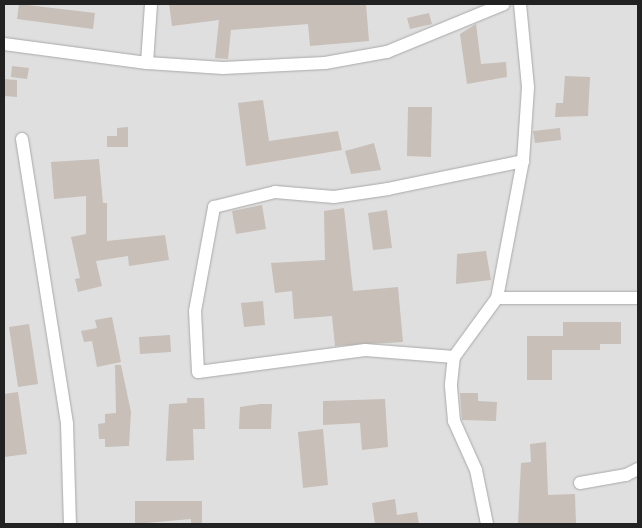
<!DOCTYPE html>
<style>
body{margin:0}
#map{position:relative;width:642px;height:528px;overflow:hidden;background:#f2efe9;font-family:"Work Sans",sans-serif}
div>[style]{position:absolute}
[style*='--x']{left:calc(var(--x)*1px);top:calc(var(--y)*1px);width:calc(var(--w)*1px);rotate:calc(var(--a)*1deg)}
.residential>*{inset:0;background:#e0dfdf}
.building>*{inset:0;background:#c7bfb8}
.roads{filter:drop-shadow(0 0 1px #a9a9a9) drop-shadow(0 0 1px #a9a9a9)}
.street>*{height:12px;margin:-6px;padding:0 6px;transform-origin:6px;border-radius:6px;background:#fff}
span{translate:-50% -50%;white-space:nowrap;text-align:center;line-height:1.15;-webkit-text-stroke:4.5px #fff;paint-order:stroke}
.frame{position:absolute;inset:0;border:5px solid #222;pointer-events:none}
</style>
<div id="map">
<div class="residential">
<div style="clip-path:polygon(4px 4px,638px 4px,638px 524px,4px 524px)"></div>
</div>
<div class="building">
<div style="clip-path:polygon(19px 4px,95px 13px,93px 29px,17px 19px)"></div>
<div style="clip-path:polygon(169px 4px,366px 4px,369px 41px,310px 46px,308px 24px,231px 30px,228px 59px,215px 58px,219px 20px,172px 26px)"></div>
<div style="clip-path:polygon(429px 13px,432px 24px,410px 29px,407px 18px)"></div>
<div style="clip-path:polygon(476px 24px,481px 64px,506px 62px,507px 77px,467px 84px,460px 34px)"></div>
<div style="clip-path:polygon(12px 66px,29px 68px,27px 79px,11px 77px)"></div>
<div style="clip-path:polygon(565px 76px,590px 77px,588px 116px,555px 117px,556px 103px,563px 103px)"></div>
<div style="clip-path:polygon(4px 79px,17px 80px,17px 97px,4px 96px)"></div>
<div style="clip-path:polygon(263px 100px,269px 141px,338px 131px,342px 150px,246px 166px,238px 103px)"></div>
<div style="clip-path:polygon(408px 107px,432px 107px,431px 157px,407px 156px)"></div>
<div style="clip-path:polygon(128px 127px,128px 147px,107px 147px,107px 136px,117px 136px,117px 128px)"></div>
<div style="clip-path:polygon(560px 128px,561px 140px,535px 143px,533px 131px)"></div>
<div style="clip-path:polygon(374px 143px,381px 170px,351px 174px,345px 151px)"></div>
<div style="clip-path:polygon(99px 159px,103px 203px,107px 203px,107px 241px,165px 235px,169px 260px,129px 266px,128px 256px,96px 261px,102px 286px,78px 292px,75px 279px,80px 278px,71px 237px,86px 234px,86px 196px,54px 199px,51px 162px)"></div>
<div style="clip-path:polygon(262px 205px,266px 229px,236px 234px,232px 211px)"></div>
<div style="clip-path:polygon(344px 208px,353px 291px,398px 287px,403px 342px,335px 346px,332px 316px,294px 319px,292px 291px,275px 293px,271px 263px,325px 260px,324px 211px)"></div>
<div style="clip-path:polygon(387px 210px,392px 248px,373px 250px,368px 213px)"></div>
<div style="clip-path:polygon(486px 251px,491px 280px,456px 284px,457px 254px)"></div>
<div style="clip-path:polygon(263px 301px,265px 325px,244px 327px,241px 303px)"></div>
<div style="clip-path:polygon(112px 317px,121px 362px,97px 367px,92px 341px,84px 342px,81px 331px,97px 328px,95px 320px)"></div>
<div style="clip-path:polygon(563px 322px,621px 322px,621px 344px,600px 344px,600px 350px,552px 350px,552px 380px,527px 380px,527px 336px,563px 336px)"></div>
<div style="clip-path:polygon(29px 324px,38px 384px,18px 387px,9px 327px)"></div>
<div style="clip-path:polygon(170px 335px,171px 352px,140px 354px,139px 337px)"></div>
<div style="clip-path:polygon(115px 365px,121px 365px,131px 412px,129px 446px,105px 447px,105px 439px,99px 439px,98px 424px,105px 423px,105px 414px,116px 413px)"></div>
<div style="clip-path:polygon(18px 392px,27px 454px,4px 457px,4px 394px)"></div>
<div style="clip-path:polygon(460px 393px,478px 393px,478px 401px,497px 402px,496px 421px,462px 420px)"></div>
<div style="clip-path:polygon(187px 398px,204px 398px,205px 429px,193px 429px,194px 460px,166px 461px,169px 404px,187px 403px)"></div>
<div style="clip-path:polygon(385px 399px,388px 447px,362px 450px,360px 423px,323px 425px,323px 401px)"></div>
<div style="clip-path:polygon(260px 404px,272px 404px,271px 429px,239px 429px,240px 407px)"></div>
<div style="clip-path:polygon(323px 429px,328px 485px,303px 488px,298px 432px)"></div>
<div style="clip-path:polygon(546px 442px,548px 495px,575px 494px,576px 524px,518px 524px,521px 463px,531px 462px,530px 444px)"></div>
<div style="clip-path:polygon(395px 499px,397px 515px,417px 512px,419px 524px,375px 524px,372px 503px)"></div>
<div style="clip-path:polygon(135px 501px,202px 501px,202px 524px,191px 524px,191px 519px,135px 524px)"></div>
</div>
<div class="roads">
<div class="street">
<div style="--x:4;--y:44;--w:144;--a:7.6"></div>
<div style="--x:147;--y:63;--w:76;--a:3.8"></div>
<div style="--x:223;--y:68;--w:102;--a:-2.8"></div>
<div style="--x:325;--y:63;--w:63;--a:-10.1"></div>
<div style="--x:387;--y:52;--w:126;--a:-22.3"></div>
<div style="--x:147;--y:63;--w:59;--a:-86.1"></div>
<div style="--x:22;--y:139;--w:289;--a:81"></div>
<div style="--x:67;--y:424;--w:100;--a:88.3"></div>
<div style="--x:497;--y:298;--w:141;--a:0"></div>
<div style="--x:454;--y:357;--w:89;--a:-175.5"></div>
<div style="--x:365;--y:350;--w:168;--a:172.5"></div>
<div style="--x:198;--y:372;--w:61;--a:-92.8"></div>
<div style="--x:195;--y:311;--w:106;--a:-79.6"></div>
<div style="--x:214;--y:207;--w:63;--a:-13.8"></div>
<div style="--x:275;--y:192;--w:59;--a:4.8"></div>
<div style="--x:334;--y:197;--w:55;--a:-8.4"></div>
<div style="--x:388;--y:189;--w:138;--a:-11.7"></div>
<div style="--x:580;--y:483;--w:47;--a:-9.9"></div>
<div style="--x:626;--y:475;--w:13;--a:-27"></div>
<div style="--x:487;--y:524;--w:55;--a:-101.5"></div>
<div style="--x:476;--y:470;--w:54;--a:-114.2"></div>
<div style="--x:454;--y:421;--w:37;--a:-95"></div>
<div style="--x:451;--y:384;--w:27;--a:-84"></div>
<div style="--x:454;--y:357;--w:73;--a:-53.9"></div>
<div style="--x:497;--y:298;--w:139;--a:-79.3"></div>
<div style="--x:523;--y:161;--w:74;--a:-86.1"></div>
<div style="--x:528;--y:87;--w:83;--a:-95.5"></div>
</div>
</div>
<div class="frame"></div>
</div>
